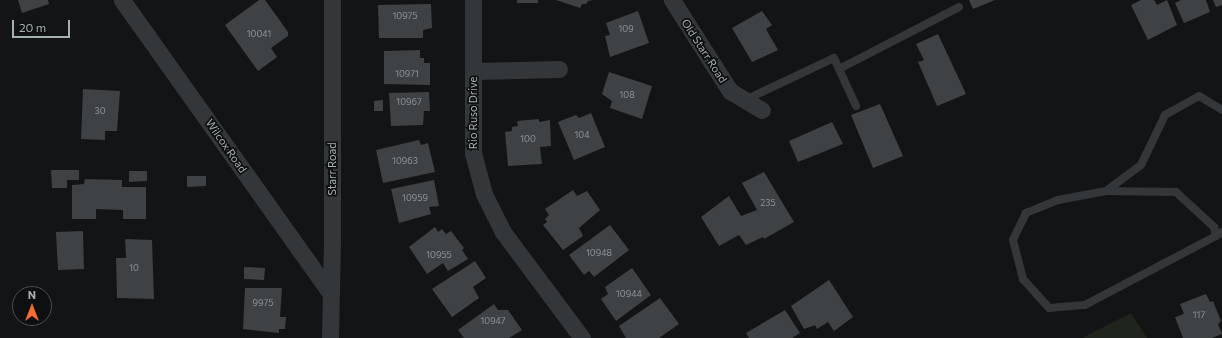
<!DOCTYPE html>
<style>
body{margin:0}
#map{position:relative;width:1222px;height:338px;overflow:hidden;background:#131415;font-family:Commissioner,sans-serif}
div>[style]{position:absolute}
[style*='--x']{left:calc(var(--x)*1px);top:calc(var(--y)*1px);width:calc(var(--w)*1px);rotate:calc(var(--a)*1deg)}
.green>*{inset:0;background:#1f251d}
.building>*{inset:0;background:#3f4245}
.lane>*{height:8px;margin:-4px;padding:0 4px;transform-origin:4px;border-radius:4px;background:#34373a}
.street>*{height:17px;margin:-8.5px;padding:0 8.5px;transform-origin:8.5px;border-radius:8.5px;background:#34373a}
span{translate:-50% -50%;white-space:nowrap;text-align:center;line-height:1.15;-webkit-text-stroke:3.5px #0e0f10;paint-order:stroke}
.number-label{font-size:9px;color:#8c9499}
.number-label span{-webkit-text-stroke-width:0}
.street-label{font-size:11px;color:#a5b0b5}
.north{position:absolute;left:12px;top:286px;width:40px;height:40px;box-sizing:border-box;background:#0e0f10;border:1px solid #4a4f52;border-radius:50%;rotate:0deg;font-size:11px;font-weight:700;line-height:16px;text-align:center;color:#a5b0b5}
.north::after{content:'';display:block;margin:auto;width:14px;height:18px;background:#f36d2e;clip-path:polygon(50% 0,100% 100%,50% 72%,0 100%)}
.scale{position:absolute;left:12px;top:20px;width:58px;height:18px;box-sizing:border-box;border:2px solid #a5b0b5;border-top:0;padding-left:5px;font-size:12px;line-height:14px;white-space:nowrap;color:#a5b0b5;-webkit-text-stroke:3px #0e0f10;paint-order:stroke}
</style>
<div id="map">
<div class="green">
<div style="clip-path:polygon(1131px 313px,1147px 338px,1082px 338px)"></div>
</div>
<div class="building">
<div style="clip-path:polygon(18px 0,48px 0,49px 4px,22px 13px)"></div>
<div style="clip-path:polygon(259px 0,265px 0,288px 32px,288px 36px,271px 48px,277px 57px,258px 71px,225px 25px)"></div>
<div style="clip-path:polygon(517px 0,538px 0,538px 3px,517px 3px)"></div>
<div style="clip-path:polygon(556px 0,593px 0,588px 1px,586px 4px,582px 4px,580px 8px)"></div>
<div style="clip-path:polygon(969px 0,995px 0,973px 9px)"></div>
<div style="clip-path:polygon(1141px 0,1154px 0,1157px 5px,1167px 0,1177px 25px,1148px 40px,1131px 5px)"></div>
<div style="clip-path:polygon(1181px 0,1206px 0,1210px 12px,1184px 23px,1175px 3px)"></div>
<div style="clip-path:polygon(1213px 0,1222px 0,1222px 5px,1216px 7px)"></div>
<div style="clip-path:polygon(431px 4px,432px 28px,423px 30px,423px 38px,379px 38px,378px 5px)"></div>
<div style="clip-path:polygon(638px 11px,649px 43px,610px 57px,605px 36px,610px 35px,606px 23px)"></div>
<div style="clip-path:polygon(762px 11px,772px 25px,766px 29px,778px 50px,752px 62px,732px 28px)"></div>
<div style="clip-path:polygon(938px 34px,966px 94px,937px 106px,918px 62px,924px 60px,916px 44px)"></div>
<div style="clip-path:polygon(420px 50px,420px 58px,424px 58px,424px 63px,430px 63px,430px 85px,384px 84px,384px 51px)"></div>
<div style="clip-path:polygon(609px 72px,652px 86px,642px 119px,610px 108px,612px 101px,602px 94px)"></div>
<div style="clip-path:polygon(83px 89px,120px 91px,117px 131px,105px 131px,105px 140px,81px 139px)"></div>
<div style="clip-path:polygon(429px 92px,430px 111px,424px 111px,423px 125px,391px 126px,389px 93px)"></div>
<div style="clip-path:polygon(383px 100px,383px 111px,374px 111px,374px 101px)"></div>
<div style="clip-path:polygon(880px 104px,903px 156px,873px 168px,851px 115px)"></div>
<div style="clip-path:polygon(591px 113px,605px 147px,574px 160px,558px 122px,576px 115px,579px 118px)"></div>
<div style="clip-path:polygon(539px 119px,539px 122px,550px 120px,551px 146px,540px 147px,542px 164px,508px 166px,505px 132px,512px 131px,512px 127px,518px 126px,517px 121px)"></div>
<div style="clip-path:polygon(832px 122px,843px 144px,798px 162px,789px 141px)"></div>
<div style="clip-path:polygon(419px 140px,421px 145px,428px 143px,435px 172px,383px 183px,376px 150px)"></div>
<div style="clip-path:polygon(51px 170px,79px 170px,79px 180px,67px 180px,67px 188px,52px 188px)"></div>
<div style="clip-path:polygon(129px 171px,147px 171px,147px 181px,129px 182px)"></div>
<div style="clip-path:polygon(764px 172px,794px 222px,764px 239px,763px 237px,746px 245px,739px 235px,719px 246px,701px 217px,729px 196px,741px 216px,757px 210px,742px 183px)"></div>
<div style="clip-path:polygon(187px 176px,206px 176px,206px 186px,187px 187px)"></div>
<div style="clip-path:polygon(85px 179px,122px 180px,122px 187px,146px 187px,146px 219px,123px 219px,123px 210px,96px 209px,96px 219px,72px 219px,72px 185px,84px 184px)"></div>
<div style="clip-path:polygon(434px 180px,439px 206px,429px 207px,431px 214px,399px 223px,391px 189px)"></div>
<div style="clip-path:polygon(573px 190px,577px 196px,587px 191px,600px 210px,579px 228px,583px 236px,563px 250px,543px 225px,547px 222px,545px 219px,549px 215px,545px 209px)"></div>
<div style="clip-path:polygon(610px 225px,629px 250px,594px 277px,589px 271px,584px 275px,569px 255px)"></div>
<div style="clip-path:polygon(435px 227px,438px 232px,442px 229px,446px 234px,451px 231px,464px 248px,462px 250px,468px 259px,448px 271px,443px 263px,427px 274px,409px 247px)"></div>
<div style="clip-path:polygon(83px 231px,84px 269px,58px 270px,56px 232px)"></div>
<div style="clip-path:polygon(125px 239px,152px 240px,154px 299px,117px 298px,116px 258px,126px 258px)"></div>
<div style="clip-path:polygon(475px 261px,486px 278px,473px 287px,479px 298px,452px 317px,432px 289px)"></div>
<div style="clip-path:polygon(244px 267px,265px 268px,264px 280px,244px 279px)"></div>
<div style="clip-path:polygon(632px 268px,651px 295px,616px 321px,601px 299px,608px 294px,605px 287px)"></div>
<div style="clip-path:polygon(829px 280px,853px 317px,834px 331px,828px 322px,817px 329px,815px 325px,804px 329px,791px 306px)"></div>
<div style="clip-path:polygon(245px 288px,282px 288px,280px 317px,286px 317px,285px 329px,279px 329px,279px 333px,243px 329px)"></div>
<div style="clip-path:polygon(1206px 294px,1210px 302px,1213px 301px,1221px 321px,1218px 324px,1222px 334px,1212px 338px,1183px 338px,1175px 317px,1184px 314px,1180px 304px)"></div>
<div style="clip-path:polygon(660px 298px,679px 324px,659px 338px,626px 338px,619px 326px)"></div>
<div style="clip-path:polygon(494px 304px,498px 310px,508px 310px,522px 330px,509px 338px,464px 338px,458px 330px)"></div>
<div style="clip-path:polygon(785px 310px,800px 333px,792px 338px,749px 338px,746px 333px)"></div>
</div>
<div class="lane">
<div style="--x:839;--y:69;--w:135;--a:-27.3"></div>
<div style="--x:745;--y:100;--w:98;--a:-25.3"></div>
<div style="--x:834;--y:58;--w:53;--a:65.4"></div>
<div style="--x:1106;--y:191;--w:44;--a:-36.6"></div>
<div style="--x:1141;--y:165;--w:55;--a:-64.4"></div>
<div style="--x:1165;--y:115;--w:39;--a:-29"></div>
<div style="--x:1199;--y:96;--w:27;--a:31"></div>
<div style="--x:1216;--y:236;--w:9;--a:-103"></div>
<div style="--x:1214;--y:227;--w:52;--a:-137.4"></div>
<div style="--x:1176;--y:192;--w:70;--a:-179.2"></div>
<div style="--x:1106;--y:191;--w:49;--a:169.4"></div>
<div style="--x:1058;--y:200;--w:35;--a:158"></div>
<div style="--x:1026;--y:213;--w:30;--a:116"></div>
<div style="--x:1013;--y:240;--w:40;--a:75.6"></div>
<div style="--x:1023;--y:279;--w:39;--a:48"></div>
<div style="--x:1049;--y:308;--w:36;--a:-5"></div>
<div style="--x:1085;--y:305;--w:148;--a:-27.8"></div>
<div style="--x:1216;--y:236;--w:7;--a:-34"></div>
</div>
<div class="street">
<div style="--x:122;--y:0;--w:359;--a:54.6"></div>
<div style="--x:473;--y:0;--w:153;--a:90"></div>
<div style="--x:473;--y:153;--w:42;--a:75"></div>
<div style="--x:484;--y:194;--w:42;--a:63.4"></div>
<div style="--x:503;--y:232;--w:132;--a:53.3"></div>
<div style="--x:672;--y:0;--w:108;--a:57.5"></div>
<div style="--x:730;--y:91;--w:37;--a:31"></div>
<div style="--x:473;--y:71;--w:86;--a:-1.3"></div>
<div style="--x:330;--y:338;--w:94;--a:-88.8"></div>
<div style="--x:332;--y:244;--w:244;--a:-90"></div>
</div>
<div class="number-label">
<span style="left:405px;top:16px">10975</span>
<span style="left:626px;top:29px">109</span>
<span style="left:259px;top:34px">10041</span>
<span style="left:407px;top:74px">10971</span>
<span style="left:627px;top:95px">108</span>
<span style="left:409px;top:102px">10967</span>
<span style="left:100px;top:111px">30</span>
<span style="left:582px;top:135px">104</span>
<span style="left:528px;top:139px">100</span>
<span style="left:405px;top:161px">10963</span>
<span style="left:415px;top:198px">10959</span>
<span style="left:768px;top:203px">235</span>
<span style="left:599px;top:253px">10948</span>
<span style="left:439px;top:255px">10955</span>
<span style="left:134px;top:268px">10</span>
<span style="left:629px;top:294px">10944</span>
<span style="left:263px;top:303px">9975</span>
<span style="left:1199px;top:315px">117</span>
<span style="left:493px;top:321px">10947</span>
</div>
<div class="street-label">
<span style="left:704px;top:51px;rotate:57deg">Old Starr Road</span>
<span style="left:473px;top:113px;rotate:-90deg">Rio Ruso Drive</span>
<span style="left:226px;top:146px;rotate:55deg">Wilcox Road</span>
<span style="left:332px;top:169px;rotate:-90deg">Starr Road</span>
</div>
<div class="north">N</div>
<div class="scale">20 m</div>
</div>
